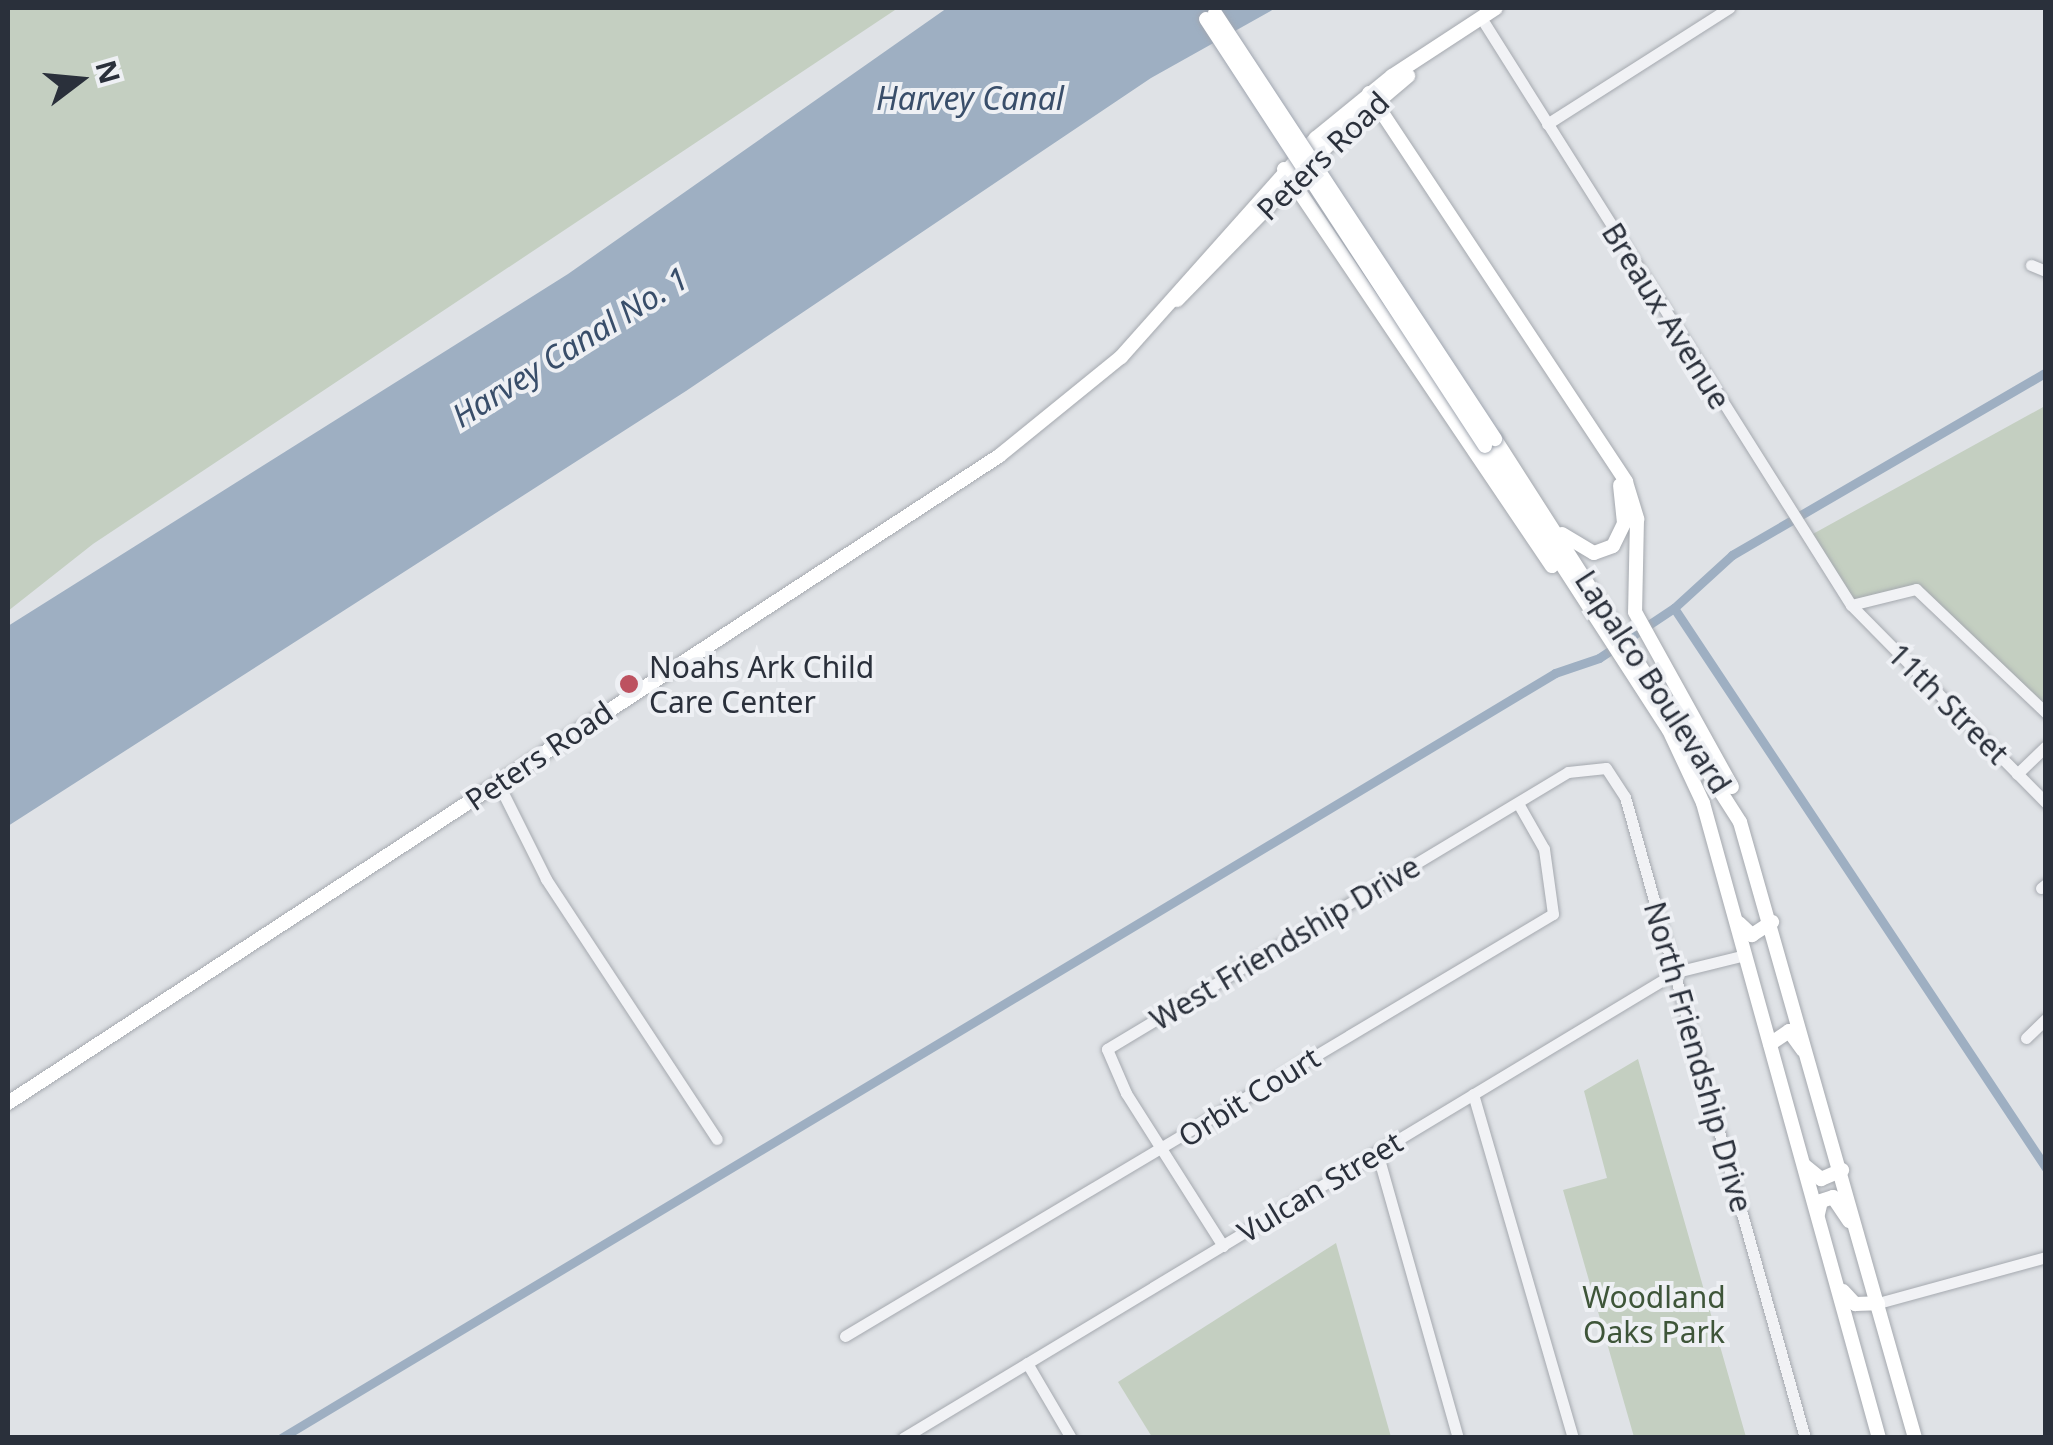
<!DOCTYPE html>
<style>
body{margin:0}
#map{position:relative;width:2053px;height:1445px;overflow:hidden;background:#dfe2e6;font-family:"Noto Sans",sans-serif}
div>[style]{position:absolute}
[style*='--x']{left:calc(var(--x)*1px);top:calc(var(--y)*1px);width:calc(var(--w)*1px);rotate:calc(var(--a)*1deg)}
.green>*{inset:0;background:#c4cfc1}
.water>*{inset:0;background:#9eafc2}
.canal>*{height:9px;margin:-4.5px;padding:0 4.5px;transform-origin:4.5px;border-radius:4.5px;background:#9eafc2}
.roads{filter:drop-shadow(0 0 2px #a5a9af) drop-shadow(0 0 2px #a5a9af)}
.minor>*{height:11px;margin:-5.5px;padding:0 5.5px;transform-origin:5.5px;border-radius:5.5px;background:#f1f2f5}
.major>*{height:14px;margin:-7px;padding:0 7px;transform-origin:7px;border-radius:7px;background:#fff}
.bridges{filter:drop-shadow(0 0 2px #a0a6b0) drop-shadow(0 0 2px #a0a6b0)}
.major-bridge>*{height:14px;margin:-7px;padding:0 7px;transform-origin:7px;border-radius:7px;background:#fff}
.dots>*{width:28px;height:28px;translate:-50% -50%;box-sizing:border-box;border:5px solid #eef0f4;border-radius:50%}
span{translate:-50% -50%;white-space:nowrap;text-align:center;line-height:1.15;-webkit-text-stroke:8px #eef0f4;paint-order:stroke}
.street-label{font-size:30px;color:#2a303b}
.poi-label{font-size:30px;color:#2a303b}
.left{translate:0 -50%;text-align:left}
.park-label{font-size:30px;color:#3e5539}
.water-label{font-size:32px;color:#394e6a;font-style:italic}
.frame{position:absolute;inset:0;border:10px solid #2a303b;pointer-events:none}
.north{position:absolute;left:30px;top:30px;width:100px;height:100px;-webkit-text-stroke:8px #eef0f4;paint-order:stroke;rotate:74deg;font-size:28px;font-weight:700;line-height:40px;text-align:center;color:#2a303b}
.north::after{content:'';display:block;margin:auto;width:35px;height:45px;background:#2a303b;clip-path:polygon(50% 0,100% 100%,50% 72%,0 100%)}
</style>
<div id="map">
<div class="green">
<div style="clip-path:polygon(8px 8px,898px 8px,93px 544px,8px 611px)"></div>
<div style="clip-path:polygon(2045px 406px,2045px 713px,1916px 590px,1851px 605px,1811px 535px)"></div>
<div style="clip-path:polygon(1638px 1059px,1746px 1437px,1634px 1437px,1563px 1190px,1607px 1178px,1584px 1091px)"></div>
<div style="clip-path:polygon(1336px 1243px,1391px 1437px,1152px 1437px,1118px 1382px)"></div>
</div>
<div class="water">
<div style="clip-path:polygon(947px 8px,1276px 8px,1151px 78px,686px 391px,8px 826px,8px 626px,568px 274px)"></div>
</div>
<div class="canal">
<div style="--x:1674;--y:608;--w:672;--a:56.4"></div>
<div style="--x:281;--y:1438;--w:1486;--a:-30.98"></div>
<div style="--x:1555;--y:673;--w:46;--a:-18.8"></div>
<div style="--x:1599;--y:658;--w:90;--a:-33.7"></div>
<div style="--x:1674;--y:608;--w:79;--a:-42.4"></div>
<div style="--x:1732;--y:555;--w:363;--a:-30.2"></div>
</div>
<div class="roads">
<div class="minor">
<div style="--x:1485;--y:24;--w:687;--a:57.79"></div>
<div style="--x:1851;--y:605;--w:278;--a:45.4"></div>
<div style="--x:1547;--y:124;--w:216;--a:-32.5"></div>
<div style="--x:2031;--y:265;--w:16;--a:22"></div>
<div style="--x:1851;--y:605;--w:67;--a:-13.8"></div>
<div style="--x:1916;--y:589;--w:180;--a:43.6"></div>
<div style="--x:2017;--y:774;--w:40;--a:-44"></div>
<div style="--x:498;--y:783;--w:107;--a:63.4"></div>
<div style="--x:546;--y:879;--w:311;--a:56.7"></div>
<div style="--x:2041;--y:888;--w:6;--a:-39"></div>
<div style="--x:2026;--y:1038;--w:28;--a:-44"></div>
<div style="--x:1473;--y:1094;--w:358;--a:73.8"></div>
<div style="--x:1377;--y:1152;--w:297;--a:74.2"></div>
<div style="--x:1223;--y:1246;--w:181;--a:-122.4"></div>
<div style="--x:1126;--y:1093;--w:48;--a:-113.4"></div>
<div style="--x:1107;--y:1049;--w:538;--a:-31"></div>
<div style="--x:1568;--y:772;--w:38;--a:-6"></div>
<div style="--x:1606;--y:768;--w:35;--a:57"></div>
<div style="--x:1625;--y:797;--w:666;--a:74.31"></div>
<div style="--x:1878;--y:1303;--w:174;--a:-15.3"></div>
<div style="--x:845;--y:1336;--w:824;--a:-30.8"></div>
<div style="--x:1553;--y:914;--w:66;--a:-97.9"></div>
<div style="--x:1544;--y:849;--w:51;--a:-119.6"></div>
<div style="--x:1027;--y:1363;--w:87;--a:59.6"></div>
<div style="--x:903;--y:1438;--w:903;--a:-31.08"></div>
<div style="--x:1676;--y:972;--w:71;--a:-13.8"></div>
</div>
<div class="major">
<div style="--x:1369;--y:93;--w:466;--a:56.5"></div>
<div style="--x:1626;--y:482;--w:39;--a:73"></div>
<div style="--x:1637;--y:519;--w:93;--a:91.2"></div>
<div style="--x:1635;--y:612;--w:200;--a:61"></div>
<div style="--x:1284;--y:169;--w:479;--a:56"></div>
<div style="--x:1177;--y:300;--w:226;--a:-45.7"></div>
<div style="--x:1335;--y:138;--w:96;--a:-40.3"></div>
<div style="--x:1495;--y:439;--w:455;--a:57.4"></div>
<div style="--x:1740;--y:822;--w:640;--a:74.14"></div>
<div style="--x:1485;--y:446;--w:338;--a:57.1"></div>
<div style="--x:1669;--y:730;--w:81;--a:65"></div>
<div style="--x:1703;--y:803;--w:659;--a:74.51"></div>
<div style="--x:1562;--y:534;--w:37;--a:31"></div>
<div style="--x:1594;--y:553;--w:20;--a:-20"></div>
<div style="--x:1613;--y:546;--w:25;--a:-64"></div>
<div style="--x:1624;--y:523;--w:38;--a:-96"></div>
<div style="--x:1739;--y:923;--w:18;--a:43"></div>
<div style="--x:1752;--y:935;--w:24;--a:-33"></div>
<div style="--x:1770;--y:1044;--w:23;--a:-34"></div>
<div style="--x:1789;--y:1031;--w:24;--a:54"></div>
<div style="--x:8;--y:1103;--w:1184;--a:-33.14"></div>
<div style="--x:999;--y:456;--w:157;--a:-39.1"></div>
<div style="--x:1121;--y:357;--w:293;--a:-48.3"></div>
<div style="--x:1316;--y:138;--w:98;--a:-39.2"></div>
<div style="--x:1392;--y:76;--w:124;--a:-33.2"></div>
<div style="--x:1805;--y:1166;--w:21;--a:39"></div>
<div style="--x:1821;--y:1179;--w:23;--a:-23"></div>
<div style="--x:1818;--y:1214;--w:13;--a:-77"></div>
<div style="--x:1821;--y:1201;--w:13;--a:-18"></div>
<div style="--x:1833;--y:1197;--w:29;--a:56"></div>
<div style="--x:1843;--y:1291;--w:18;--a:47"></div>
<div style="--x:1855;--y:1304;--w:23;--a:-2"></div>
</div>
</div>
<div class="bridges">
<div class="major-bridge">
<div style="--x:1215;--y:13;--w:510;--a:56.68"></div>
<div style="--x:1206;--y:19;--w:510;--a:56.84"></div>
</div>
</div>
<div class="dots">
<div style="left:629px;top:684px;background:#bd5260"></div>
</div>
<div class="street-label">
<span style="left:1323px;top:156px;rotate:-44deg">Peters Road</span>
<span style="left:1666px;top:316px;rotate:58deg">Breaux Avenue</span>
<span style="left:1653px;top:682px;rotate:57deg">Lapalco Boulevard</span>
<span style="left:1948px;top:704px;rotate:45deg">11th Street</span>
<span style="left:539px;top:756px;rotate:-34deg">Peters Road</span>
<span style="left:1285px;top:943px;rotate:-31deg">West Friendship Drive</span>
<span style="left:1698px;top:1057px;rotate:74deg">North Friendship Drive</span>
<span style="left:1249px;top:1097px;rotate:-32deg">Orbit Court</span>
<span style="left:1320px;top:1187px;rotate:-31deg">Vulcan Street</span>
</div>
<div class="poi-label">
<span class="left" style="left:649px;top:684px">Noahs Ark Child<br>Care Center</span>
</div>
<div class="park-label">
<span style="left:1654px;top:1314px">Woodland<br>Oaks Park</span>
</div>
<div class="water-label">
<span style="left:970px;top:98px">Harvey Canal</span>
<span style="left:570px;top:347px;rotate:-32deg">Harvey Canal No. 1</span>
</div>
<div class="frame"></div>
<div class="north">N</div>
</div>
